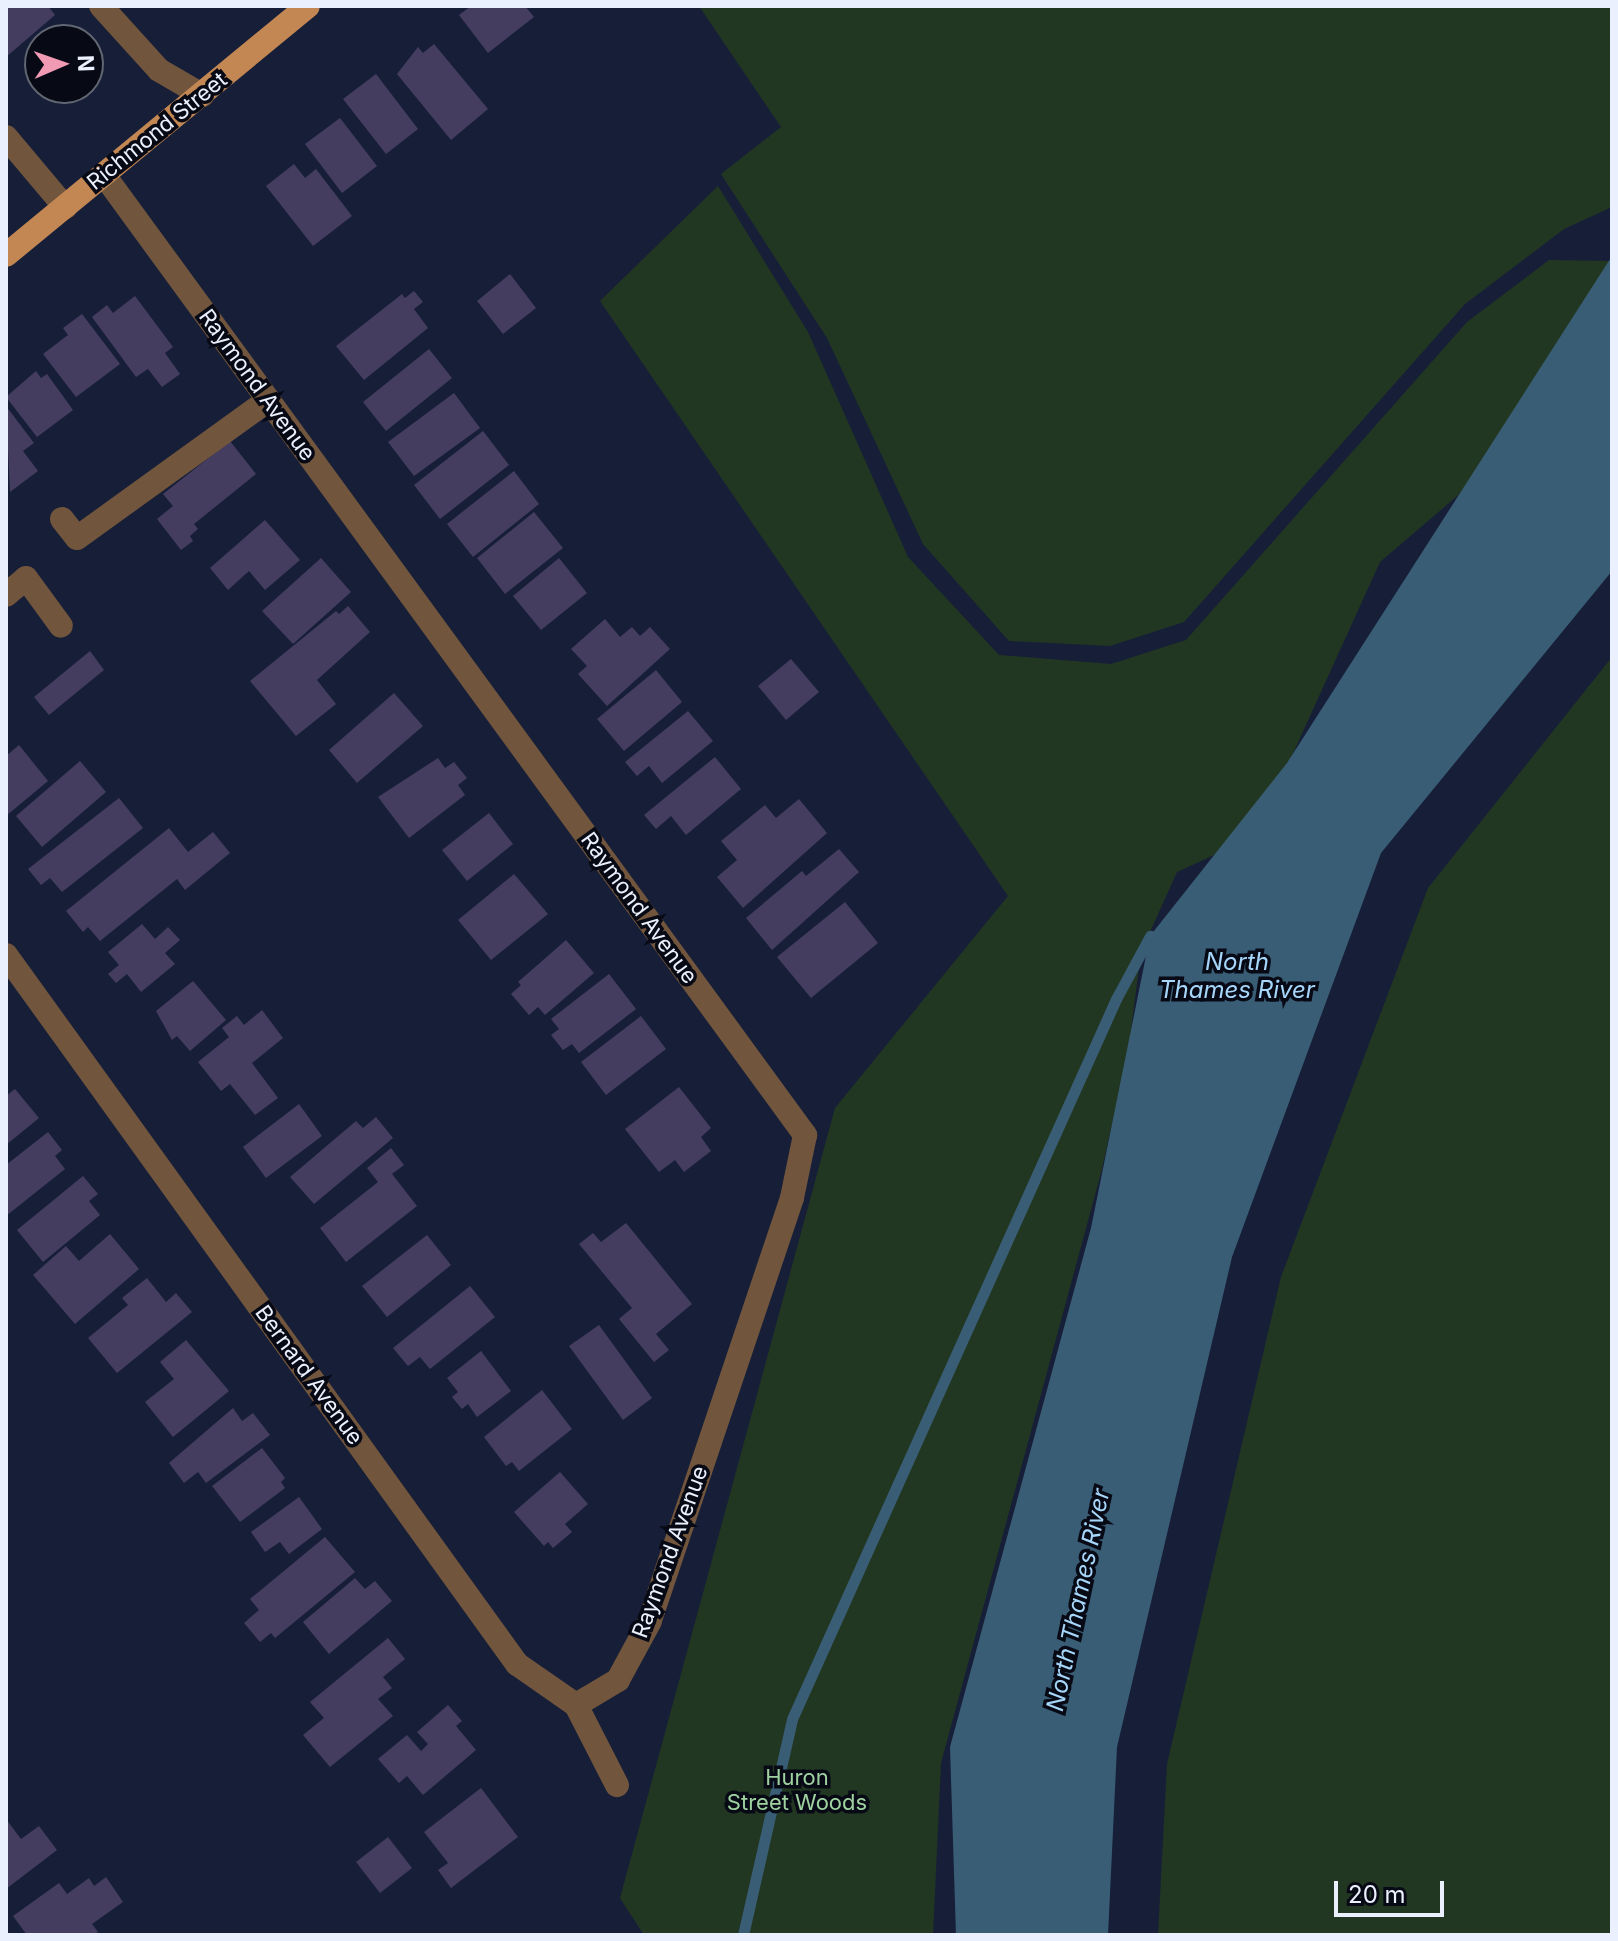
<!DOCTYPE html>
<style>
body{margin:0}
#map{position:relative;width:1618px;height:1941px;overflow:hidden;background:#171f38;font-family:Inter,sans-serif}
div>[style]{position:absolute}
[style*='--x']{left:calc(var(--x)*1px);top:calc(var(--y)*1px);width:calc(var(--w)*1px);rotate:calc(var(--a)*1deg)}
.green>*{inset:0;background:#223722}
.water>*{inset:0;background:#3a5d76}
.stream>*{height:11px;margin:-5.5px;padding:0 5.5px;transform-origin:5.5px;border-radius:5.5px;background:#3a5d76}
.building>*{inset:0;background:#443d5f}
.minor>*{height:24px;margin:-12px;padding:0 12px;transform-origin:12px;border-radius:12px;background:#71553c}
.major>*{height:24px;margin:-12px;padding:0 12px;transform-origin:12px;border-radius:12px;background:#c38753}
span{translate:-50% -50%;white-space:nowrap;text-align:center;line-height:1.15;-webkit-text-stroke:7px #070a15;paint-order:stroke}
.street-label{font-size:22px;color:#ebf0fe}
.park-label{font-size:22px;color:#9ed19f}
.water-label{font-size:24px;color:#a6d6f9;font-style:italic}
.frame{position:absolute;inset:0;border:8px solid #ebf0fe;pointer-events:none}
.north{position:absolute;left:24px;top:24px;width:80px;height:80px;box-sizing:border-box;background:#070a15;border:2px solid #626672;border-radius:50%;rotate:88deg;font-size:22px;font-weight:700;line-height:32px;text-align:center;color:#ebf0fe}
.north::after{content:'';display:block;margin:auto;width:28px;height:36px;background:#f19ab4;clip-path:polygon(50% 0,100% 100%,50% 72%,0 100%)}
.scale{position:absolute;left:1334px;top:1881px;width:110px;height:36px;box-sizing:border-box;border:4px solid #ebf0fe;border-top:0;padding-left:10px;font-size:24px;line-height:28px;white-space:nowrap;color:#ebf0fe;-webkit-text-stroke:6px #070a15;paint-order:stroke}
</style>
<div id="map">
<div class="green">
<div style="clip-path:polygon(699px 6px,1612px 6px,1612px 207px,1564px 229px,1465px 304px,1184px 622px,1110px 646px,1009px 641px,923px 544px,827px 338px,721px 174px,781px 127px)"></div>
<div style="clip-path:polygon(718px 186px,808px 332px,908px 557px,999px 655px,1111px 664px,1186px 640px,1467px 322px,1549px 260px,1612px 261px,1490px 468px,1380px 562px,1280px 782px,1236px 845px,1177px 872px,1141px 952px,1128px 1053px,1101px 1173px,941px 1763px,933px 1935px,644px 1935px,620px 1898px,835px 1108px,1008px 896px,600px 301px)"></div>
<div style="clip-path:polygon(1612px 657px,1612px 1935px,1158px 1935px,1167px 1764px,1281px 1277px,1428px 888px)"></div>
</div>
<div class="water">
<div style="clip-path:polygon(1612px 256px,1612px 571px,1381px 853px,1232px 1257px,1117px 1747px,1108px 1935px,956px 1935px,950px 1747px,1091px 1228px,1150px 936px,1287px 763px)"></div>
</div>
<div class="stream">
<div style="--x:743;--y:1935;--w:221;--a:-77.2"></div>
<div style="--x:792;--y:1719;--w:790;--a:-65.77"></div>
<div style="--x:1116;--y:999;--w:72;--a:-61.6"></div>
</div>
<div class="building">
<div style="clip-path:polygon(6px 6px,48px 6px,55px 15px,6px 57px)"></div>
<div style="clip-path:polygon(471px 6px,525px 6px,534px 17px,488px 53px,459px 15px)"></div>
<div style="clip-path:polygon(434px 44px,488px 109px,451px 140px,397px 74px,418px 47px,423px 53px)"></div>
<div style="clip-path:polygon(376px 74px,418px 129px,386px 154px,343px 99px)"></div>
<div style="clip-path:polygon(340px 118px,377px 166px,342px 193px,305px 144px)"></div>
<div style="clip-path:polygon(294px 164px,305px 178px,316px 169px,352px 216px,313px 246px,266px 186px)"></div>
<div style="clip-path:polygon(510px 274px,536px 308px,503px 334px,477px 301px)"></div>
<div style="clip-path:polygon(414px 291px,423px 302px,414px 309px,428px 328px,364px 380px,336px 346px,402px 294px,405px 298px)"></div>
<div style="clip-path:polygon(135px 296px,173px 347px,165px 353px,180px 374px,162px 387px,148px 369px,136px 377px,92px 317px,107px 305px,113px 313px)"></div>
<div style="clip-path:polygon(82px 314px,120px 364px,76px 397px,43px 354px,68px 335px,63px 328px)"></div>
<div style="clip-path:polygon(429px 349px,452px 378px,386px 431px,363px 402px)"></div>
<div style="clip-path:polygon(36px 371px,41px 378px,47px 374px,73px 410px,37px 437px,6px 397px)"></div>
<div style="clip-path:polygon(454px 393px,480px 428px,414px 476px,388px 442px)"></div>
<div style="clip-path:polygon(6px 406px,34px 443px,23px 451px,38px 471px,10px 492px)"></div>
<div style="clip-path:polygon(483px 431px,509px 465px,440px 519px,414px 485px)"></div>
<div style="clip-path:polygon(230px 441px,256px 474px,194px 524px,198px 529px,190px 536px,193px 541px,181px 550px,157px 519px,173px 506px,163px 494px)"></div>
<div style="clip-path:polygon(514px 471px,539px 504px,473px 557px,447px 524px)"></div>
<div style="clip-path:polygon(534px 512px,563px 548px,505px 594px,477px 558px)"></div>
<div style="clip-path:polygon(265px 520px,300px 560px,265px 590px,249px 571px,228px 590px,210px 568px)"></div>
<div style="clip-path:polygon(321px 558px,351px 592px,293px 644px,262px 611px)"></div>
<div style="clip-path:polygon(559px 558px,587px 593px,541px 630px,513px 596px)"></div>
<div style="clip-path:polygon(348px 606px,370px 632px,317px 680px,336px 704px,296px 736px,250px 681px,336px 611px,339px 614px)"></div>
<div style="clip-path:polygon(605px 619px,620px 637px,632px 627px,640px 636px,650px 627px,670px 649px,607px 706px,578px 674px,587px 666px,571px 649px)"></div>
<div style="clip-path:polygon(90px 651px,104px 670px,49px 715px,34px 697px)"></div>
<div style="clip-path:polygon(791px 659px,819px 692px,786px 720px,758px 686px)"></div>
<div style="clip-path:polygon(656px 670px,682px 702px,624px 751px,597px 719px)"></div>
<div style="clip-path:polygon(394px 693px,423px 726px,357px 783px,329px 750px)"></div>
<div style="clip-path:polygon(688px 711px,713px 741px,662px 783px,649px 766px,637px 776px,625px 762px)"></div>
<div style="clip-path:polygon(19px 745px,48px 781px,6px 816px,6px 756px)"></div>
<div style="clip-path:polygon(715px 757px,741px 789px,686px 835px,671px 816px,656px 829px,644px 815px)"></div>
<div style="clip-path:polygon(438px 758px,445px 768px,454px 762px,467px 778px,458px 785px,465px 795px,409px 838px,378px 797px)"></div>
<div style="clip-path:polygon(80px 761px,106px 792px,42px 847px,16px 816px)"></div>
<div style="clip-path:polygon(119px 798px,143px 828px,62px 892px,50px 878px,41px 885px,28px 869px)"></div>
<div style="clip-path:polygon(799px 799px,827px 833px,743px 908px,717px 877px,737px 860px,721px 841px,765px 805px,776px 818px)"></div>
<div style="clip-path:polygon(489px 813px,513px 844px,467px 881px,442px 850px)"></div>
<div style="clip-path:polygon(169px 828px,188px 852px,213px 832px,230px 853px,185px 890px,177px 879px,100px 941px,88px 927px,83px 932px,66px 911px)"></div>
<div style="clip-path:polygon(839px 849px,859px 872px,772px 950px,746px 918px,802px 871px,806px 876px)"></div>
<div style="clip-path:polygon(514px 874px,548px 914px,491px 960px,458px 920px)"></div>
<div style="clip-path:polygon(845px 902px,878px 943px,811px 998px,777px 957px)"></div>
<div style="clip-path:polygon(142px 924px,155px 939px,168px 927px,180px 940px,165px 953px,175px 964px,141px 992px,127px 974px,116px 983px,108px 974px,119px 965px,108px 952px)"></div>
<div style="clip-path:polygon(566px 940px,594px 973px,545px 1015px,538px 1007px,529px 1015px,511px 994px,521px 985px,518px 982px)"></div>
<div style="clip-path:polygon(609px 974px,636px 1009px,579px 1053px,572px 1044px,563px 1050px,551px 1035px,559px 1029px,551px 1019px)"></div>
<div style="clip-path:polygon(193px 981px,226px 1020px,190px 1051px,177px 1036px,172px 1040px,156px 1011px)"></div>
<div style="clip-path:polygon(262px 1010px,283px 1038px,252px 1063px,278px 1098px,255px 1115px,230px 1084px,221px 1091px,198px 1062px,229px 1037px,222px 1028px,237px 1016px,244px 1025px)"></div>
<div style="clip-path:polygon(641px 1016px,666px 1049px,606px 1095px,581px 1062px)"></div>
<div style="clip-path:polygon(679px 1087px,711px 1128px,701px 1137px,711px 1151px,684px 1172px,675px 1160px,659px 1172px,625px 1129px)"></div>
<div style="clip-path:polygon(15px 1089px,39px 1118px,6px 1145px,6px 1096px)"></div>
<div style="clip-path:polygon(299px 1104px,322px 1136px,266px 1178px,243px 1147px)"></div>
<div style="clip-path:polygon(376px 1117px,393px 1138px,314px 1204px,290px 1177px,356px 1121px,363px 1128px)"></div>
<div style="clip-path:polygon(48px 1132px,62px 1150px,55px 1156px,65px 1169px,6px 1216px,6px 1165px)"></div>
<div style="clip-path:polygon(391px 1148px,404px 1165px,392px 1174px,417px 1206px,346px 1262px,320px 1228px,378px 1182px,367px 1168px)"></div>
<div style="clip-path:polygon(83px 1176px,98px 1194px,89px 1201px,100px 1215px,43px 1262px,17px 1230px)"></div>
<div style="clip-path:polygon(626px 1223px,692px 1304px,656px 1334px,669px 1350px,654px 1362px,619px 1319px,632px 1308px,579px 1244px,593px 1233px,601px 1242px)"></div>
<div style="clip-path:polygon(110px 1234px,139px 1269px,75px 1324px,33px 1275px,66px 1246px,79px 1261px)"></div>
<div style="clip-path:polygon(427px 1235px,451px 1265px,387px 1317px,362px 1286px)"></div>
<div style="clip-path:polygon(147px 1278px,166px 1302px,176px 1293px,192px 1312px,117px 1373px,88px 1338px,128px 1305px,122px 1298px)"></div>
<div style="clip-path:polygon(470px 1286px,495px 1317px,430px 1369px,420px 1357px,408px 1366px,393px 1348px)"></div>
<div style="clip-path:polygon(599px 1325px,652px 1398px,623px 1420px,569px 1346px)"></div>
<div style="clip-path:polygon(186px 1340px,229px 1391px,173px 1437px,145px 1402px,174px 1379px,160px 1362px)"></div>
<div style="clip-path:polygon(481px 1351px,511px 1391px,477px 1417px,468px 1404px,462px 1409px,452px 1397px,458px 1392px,447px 1378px)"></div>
<div style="clip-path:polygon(542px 1390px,572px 1429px,519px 1471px,512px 1462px,506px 1466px,484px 1437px)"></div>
<div style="clip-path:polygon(233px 1408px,242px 1421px,253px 1413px,270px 1435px,206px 1483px,198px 1472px,184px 1483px,169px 1463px)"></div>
<div style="clip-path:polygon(262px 1448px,285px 1478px,281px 1482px,285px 1488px,240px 1522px,212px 1486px)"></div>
<div style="clip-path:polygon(560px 1472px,588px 1504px,565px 1524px,572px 1532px,553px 1548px,548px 1542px,544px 1546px,514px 1512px)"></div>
<div style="clip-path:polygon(299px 1497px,322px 1529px,289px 1554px,280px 1542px,265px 1552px,251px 1532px)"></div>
<div style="clip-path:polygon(325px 1537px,355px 1572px,275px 1638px,271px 1633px,260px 1642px,244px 1623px,259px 1610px,250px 1599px)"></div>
<div style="clip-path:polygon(355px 1578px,365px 1589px,375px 1581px,392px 1601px,329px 1654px,303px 1622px)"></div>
<div style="clip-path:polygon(388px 1638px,405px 1659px,383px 1677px,392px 1688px,378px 1699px,393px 1716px,330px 1767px,303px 1735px,324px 1718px,310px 1702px)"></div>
<div style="clip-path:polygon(448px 1705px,462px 1721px,456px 1726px,476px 1750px,423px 1795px,407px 1776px,399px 1783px,378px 1759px,407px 1735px,421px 1751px,428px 1744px,417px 1732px)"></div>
<div style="clip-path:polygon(481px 1788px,518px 1837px,451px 1888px,438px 1870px,448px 1863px,424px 1832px)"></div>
<div style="clip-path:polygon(6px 1819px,21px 1839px,39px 1826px,57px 1850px,6px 1889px)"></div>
<div style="clip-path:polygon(388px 1837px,412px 1868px,380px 1893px,356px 1862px)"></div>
<div style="clip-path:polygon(106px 1877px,123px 1902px,92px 1924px,98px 1932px,93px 1935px,27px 1935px,13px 1916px,59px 1883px,67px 1894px,89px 1878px,94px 1886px)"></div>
</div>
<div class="minor">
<div style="--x:101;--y:6;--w:86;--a:47.8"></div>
<div style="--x:159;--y:70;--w:50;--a:30.2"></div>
<div style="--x:6;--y:137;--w:92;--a:49.9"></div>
<div style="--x:104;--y:175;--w:1189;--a:53.86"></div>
<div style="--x:805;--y:1135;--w:64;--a:101.7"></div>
<div style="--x:792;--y:1198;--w:446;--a:108.6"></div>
<div style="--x:650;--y:1621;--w:67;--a:118.5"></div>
<div style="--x:618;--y:1680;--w:49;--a:149.2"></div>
<div style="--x:62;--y:519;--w:24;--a:52"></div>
<div style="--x:77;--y:538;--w:236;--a:-35.8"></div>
<div style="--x:6;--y:595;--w:26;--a:-40"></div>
<div style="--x:26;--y:578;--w:59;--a:53.9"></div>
<div style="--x:6;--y:955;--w:874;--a:54.22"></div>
<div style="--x:517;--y:1664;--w:72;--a:34.8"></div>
<div style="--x:576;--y:1705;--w:90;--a:62.9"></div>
</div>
<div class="major">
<div style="--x:6;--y:255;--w:391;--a:-39.5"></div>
</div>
<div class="street-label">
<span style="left:157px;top:131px;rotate:-39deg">Richmond Street</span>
<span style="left:257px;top:385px;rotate:54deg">Raymond Avenue</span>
<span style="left:639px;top:908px;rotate:54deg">Raymond Avenue</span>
<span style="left:309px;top:1375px;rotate:54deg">Bernard Avenue</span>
<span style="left:670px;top:1552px;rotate:-70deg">Raymond Avenue</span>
</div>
<div class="park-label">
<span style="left:797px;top:1790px">Huron<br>Street Woods</span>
</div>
<div class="water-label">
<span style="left:1237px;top:976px">North<br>Thames River</span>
<span style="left:1078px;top:1600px;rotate:-78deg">North Thames River</span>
</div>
<div class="frame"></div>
<div class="north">N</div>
<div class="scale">20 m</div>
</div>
